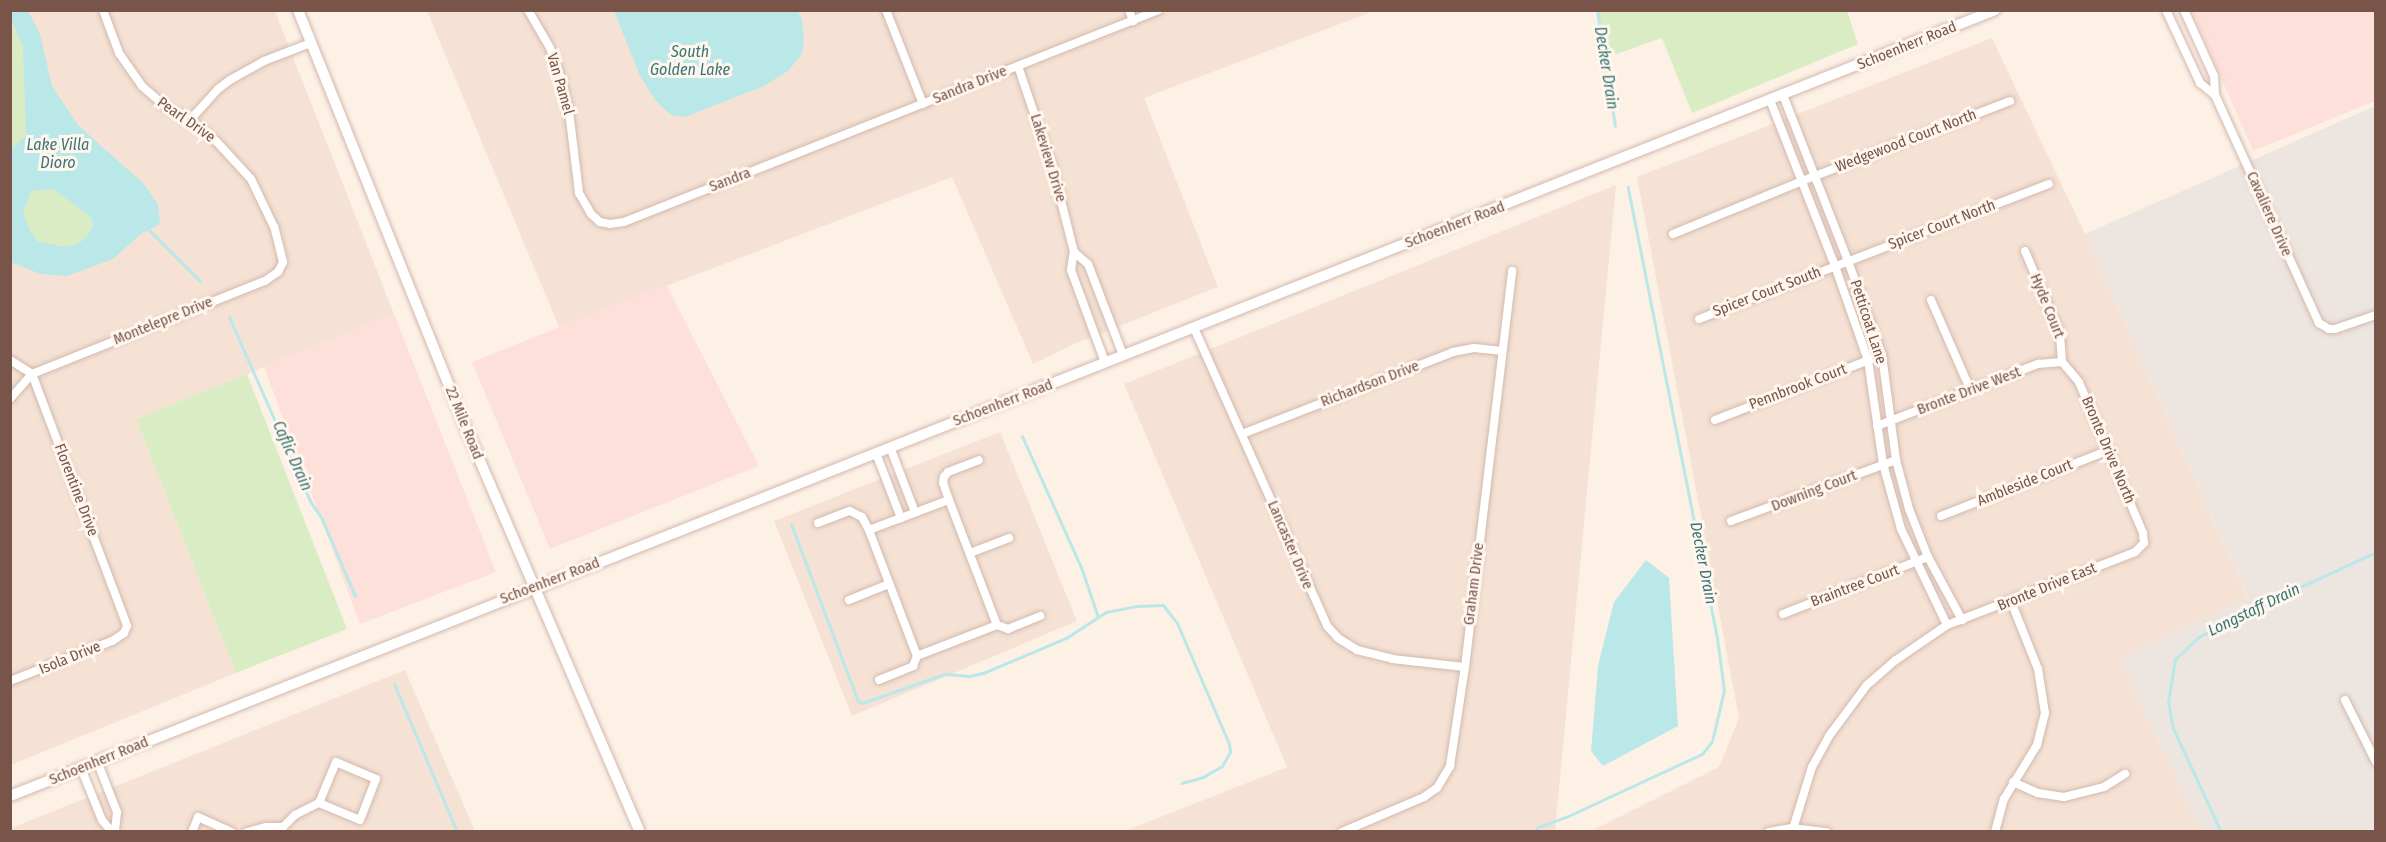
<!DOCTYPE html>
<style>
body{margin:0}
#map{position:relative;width:2386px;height:842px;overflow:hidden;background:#fdf1e6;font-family:"Fira Sans Condensed",sans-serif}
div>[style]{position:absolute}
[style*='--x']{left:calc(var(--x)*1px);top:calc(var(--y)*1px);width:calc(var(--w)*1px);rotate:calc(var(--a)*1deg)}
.residential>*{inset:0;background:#f5e2d4}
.commercial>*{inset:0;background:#fee0da}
.industrial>*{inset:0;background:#ede5e0}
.green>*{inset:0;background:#daecc4}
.water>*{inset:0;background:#bae8e8}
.stream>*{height:3px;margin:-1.5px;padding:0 1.5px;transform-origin:1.5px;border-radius:1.5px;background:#bae8e8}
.roads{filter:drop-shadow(0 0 2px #d2b9ae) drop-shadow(0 0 2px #d2b9ae)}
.minor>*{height:8px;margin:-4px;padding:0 4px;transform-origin:4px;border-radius:4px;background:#fff}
.tertiary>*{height:10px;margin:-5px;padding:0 5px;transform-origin:5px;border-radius:5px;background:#fff}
span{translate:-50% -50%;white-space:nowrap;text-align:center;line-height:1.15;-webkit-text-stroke:6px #fff6ee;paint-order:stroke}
.street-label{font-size:15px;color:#785449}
.water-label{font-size:16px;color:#397576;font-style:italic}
.frame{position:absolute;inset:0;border:12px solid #785449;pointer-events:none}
</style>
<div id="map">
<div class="residential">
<div style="clip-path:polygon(11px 11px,275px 11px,394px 314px,136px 419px,236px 673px,11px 765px)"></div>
<div style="clip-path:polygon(427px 11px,1374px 11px,1144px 98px,1218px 287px,1074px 344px,1033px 364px,952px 177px,559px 327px)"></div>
<div style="clip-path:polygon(1992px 38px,2085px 234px,2248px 598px,2120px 659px,2201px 831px,1589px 832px,1719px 767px,1739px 718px,1637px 177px)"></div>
<div style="clip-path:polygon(1616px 185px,1555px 831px,1125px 831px,1287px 767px,1124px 384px)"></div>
<div style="clip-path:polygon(1000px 432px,1077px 621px,852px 716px,774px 521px)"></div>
<div style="clip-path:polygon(405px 670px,475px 831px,11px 832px,11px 828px)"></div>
</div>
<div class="commercial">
<div style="clip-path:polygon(2192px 11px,2375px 11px,2375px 101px,2253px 151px)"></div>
<div style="clip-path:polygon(666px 284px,759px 466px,550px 549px,472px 362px)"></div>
<div style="clip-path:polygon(394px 314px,496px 572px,360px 624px,264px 367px)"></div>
</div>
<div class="industrial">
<div style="clip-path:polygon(2375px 106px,2375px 831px,2201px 831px,2120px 659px,2248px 597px,2085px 234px)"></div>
</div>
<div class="green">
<div style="clip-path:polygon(1597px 11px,1847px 11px,1858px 44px,1692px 113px,1662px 38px,1605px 58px)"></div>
<div style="clip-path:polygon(10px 20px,23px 47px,26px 137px,11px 149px)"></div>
<div style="clip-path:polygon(53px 189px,91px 217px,93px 226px,87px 236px,78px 244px,63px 247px,37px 241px,29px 229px,23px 213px,24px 204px,31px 191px)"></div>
<div style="clip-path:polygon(247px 374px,347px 629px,236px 673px,136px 419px)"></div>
</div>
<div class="water">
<div style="clip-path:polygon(evenodd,10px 11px,28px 11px,40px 34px,52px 86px,78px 125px,144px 184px,158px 204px,160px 224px,141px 234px,113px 259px,67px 276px,40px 274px,11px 262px,11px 149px,26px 136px,23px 47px,11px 20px,10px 11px,53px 189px,91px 217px,93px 226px,87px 236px,78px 244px,63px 247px,37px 241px,29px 229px,23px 213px,31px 191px,53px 189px)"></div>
<div style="clip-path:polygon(614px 11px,797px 11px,802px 19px,804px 39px,802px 54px,789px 70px,764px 86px,685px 117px,671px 115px,656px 101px,640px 76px)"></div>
<div style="clip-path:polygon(1646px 560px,1669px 578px,1678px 726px,1603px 766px,1591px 751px,1598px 666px,1614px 602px)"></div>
</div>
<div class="stream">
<div style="--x:1597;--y:10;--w:117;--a:81.2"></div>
<div style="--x:148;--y:229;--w:74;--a:45"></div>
<div style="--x:229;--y:317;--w:201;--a:66.2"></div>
<div style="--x:310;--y:501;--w:22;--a:56"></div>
<div style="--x:322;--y:519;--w:84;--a:66.8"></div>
<div style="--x:1022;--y:436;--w:144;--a:65.8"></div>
<div style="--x:1081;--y:567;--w:53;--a:71.2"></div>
<div style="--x:791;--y:524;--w:189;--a:69.3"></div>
<div style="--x:858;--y:701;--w:4;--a:27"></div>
<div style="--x:862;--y:703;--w:88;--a:-19.3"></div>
<div style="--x:945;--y:674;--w:24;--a:5"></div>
<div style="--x:969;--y:676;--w:14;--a:-12"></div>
<div style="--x:983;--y:673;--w:90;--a:-22.9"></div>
<div style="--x:1066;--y:638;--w:48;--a:-33"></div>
<div style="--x:1106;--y:612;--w:32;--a:-11"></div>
<div style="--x:1137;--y:606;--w:26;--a:-2"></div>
<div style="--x:1163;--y:605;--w:23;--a:52"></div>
<div style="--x:1177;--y:623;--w:132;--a:66.7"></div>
<div style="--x:1229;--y:744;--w:8;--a:83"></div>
<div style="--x:1230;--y:752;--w:16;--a:120"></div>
<div style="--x:1222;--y:766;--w:22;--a:150"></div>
<div style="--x:1203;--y:777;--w:22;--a:164"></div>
<div style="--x:394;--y:684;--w:161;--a:66.9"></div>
<div style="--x:1534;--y:832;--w:6;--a:-51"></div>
<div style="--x:1538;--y:827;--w:30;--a:-20"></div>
<div style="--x:1566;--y:817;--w:150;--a:-24.9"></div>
<div style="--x:1702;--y:754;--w:16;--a:-52"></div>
<div style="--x:1712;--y:741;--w:52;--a:-76.8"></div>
<div style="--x:1724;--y:690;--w:52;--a:-97.7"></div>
<div style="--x:1717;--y:638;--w:460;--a:-101.2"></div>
<div style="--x:2221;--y:832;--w:115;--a:-114.8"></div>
<div style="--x:2173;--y:728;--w:25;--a:-101"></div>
<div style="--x:2168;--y:703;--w:45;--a:-81"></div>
<div style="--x:2175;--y:659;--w:33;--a:-43"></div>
<div style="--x:2199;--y:637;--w:41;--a:-29.1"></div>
<div style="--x:2235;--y:617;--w:155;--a:-24.7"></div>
</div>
<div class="roads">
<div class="minor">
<div style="--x:528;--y:10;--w:44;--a:59.9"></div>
<div style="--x:550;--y:48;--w:32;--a:70"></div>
<div style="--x:561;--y:78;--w:34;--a:76"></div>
<div style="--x:569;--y:111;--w:83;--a:83"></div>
<div style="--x:579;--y:193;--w:24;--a:60"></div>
<div style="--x:591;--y:214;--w:12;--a:42"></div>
<div style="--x:600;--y:222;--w:10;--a:11"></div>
<div style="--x:610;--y:224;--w:14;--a:-8"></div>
<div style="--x:624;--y:222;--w:575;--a:-21.62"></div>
<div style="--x:886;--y:10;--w:101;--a:68.5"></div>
<div style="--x:1129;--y:10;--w:12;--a:70"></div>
<div style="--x:2166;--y:10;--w:81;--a:65"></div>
<div style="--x:2200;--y:83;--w:19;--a:39"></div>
<div style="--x:2184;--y:10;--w:72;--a:65.6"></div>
<div style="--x:2214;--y:76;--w:19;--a:87"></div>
<div style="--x:2215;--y:95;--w:251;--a:65.5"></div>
<div style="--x:2319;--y:323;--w:12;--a:31"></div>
<div style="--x:2329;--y:329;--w:6;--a:0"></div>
<div style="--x:2335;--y:329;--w:43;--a:-18.9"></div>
<div style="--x:1018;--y:66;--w:109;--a:71.2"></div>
<div style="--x:1053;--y:169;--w:86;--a:75.8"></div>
<div style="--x:1783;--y:95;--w:178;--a:68.6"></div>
<div style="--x:1848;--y:261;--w:100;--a:70.1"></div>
<div style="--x:1882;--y:355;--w:106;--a:82.4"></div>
<div style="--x:1896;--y:460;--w:51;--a:75.1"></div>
<div style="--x:1909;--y:509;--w:52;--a:68.4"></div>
<div style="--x:1928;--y:557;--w:72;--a:61.6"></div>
<div style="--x:1770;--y:100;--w:178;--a:68.6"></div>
<div style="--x:1835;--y:266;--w:100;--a:70.7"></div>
<div style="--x:1868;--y:360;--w:105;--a:81.8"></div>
<div style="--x:1883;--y:464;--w:67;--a:74.5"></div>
<div style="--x:1901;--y:529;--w:106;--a:64.4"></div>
<div style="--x:190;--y:120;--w:42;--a:-47.9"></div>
<div style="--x:218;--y:89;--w:15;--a:-37"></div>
<div style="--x:230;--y:80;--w:39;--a:-29"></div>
<div style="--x:264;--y:61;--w:50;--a:-21"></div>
<div style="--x:1673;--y:234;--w:139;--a:-22.3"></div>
<div style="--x:1802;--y:181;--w:223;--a:-21"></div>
<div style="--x:2025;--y:251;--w:90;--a:67.1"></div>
<div style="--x:2060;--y:334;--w:28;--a:86"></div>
<div style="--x:1931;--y:300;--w:99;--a:66.3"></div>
<div style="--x:1699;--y:319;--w:375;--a:-21.1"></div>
<div style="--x:1194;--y:328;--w:326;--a:65.9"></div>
<div style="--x:1327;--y:626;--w:16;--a:47"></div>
<div style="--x:1338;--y:638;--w:22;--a:32"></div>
<div style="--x:1357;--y:650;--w:36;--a:14"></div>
<div style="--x:1392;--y:659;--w:73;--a:6.3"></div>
<div style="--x:10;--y:360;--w:26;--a:32"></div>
<div style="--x:32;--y:374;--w:269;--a:69.3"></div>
<div style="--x:127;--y:626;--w:8;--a:113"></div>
<div style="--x:124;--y:633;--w:14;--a:146"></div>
<div style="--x:112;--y:641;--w:110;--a:158.6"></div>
<div style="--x:1105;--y:362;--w:98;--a:-110.3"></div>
<div style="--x:1071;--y:270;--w:18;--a:-81"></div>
<div style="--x:1074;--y:252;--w:18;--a:41"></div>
<div style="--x:1088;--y:264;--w:97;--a:69"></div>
<div style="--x:10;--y:399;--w:33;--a:-49"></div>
<div style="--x:32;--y:374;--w:251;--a:-21.8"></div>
<div style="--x:265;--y:281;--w:16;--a:-35"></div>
<div style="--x:278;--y:272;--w:11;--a:-63"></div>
<div style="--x:283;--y:262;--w:36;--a:-104"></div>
<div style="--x:274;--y:227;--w:53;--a:-115.6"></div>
<div style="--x:251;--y:179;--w:52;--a:-132.6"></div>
<div style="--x:216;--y:141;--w:33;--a:-141"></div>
<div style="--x:190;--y:120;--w:27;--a:-152"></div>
<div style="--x:166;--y:107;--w:32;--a:-139"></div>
<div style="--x:142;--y:86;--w:40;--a:-124.9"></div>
<div style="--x:119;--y:53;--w:46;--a:-110.4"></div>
<div style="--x:1715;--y:420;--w:179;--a:-21.3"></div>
<div style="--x:1877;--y:426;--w:173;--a:-21.1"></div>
<div style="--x:2038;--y:364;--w:24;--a:-5"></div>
<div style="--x:1242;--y:434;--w:226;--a:-21.2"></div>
<div style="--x:1453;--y:352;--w:21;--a:-11"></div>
<div style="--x:1474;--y:348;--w:27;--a:6"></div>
<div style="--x:890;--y:447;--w:70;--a:69"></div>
<div style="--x:876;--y:453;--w:70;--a:69"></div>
<div style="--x:949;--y:500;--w:134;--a:69"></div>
<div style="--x:997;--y:625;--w:86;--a:158.8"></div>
<div style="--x:917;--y:656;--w:135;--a:-110.9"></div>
<div style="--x:869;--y:530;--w:85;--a:-20.6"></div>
<div style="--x:949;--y:500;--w:18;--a:-109"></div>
<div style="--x:943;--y:483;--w:6;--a:-81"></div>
<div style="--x:944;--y:477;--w:6;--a:-51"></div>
<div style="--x:948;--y:472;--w:33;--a:-21"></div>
<div style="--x:1941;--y:516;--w:180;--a:-21.4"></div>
<div style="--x:1731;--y:521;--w:176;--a:-20.3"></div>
<div style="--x:818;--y:523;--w:34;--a:-21"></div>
<div style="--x:850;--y:511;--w:13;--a:27"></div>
<div style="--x:862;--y:517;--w:15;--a:62"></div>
<div style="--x:970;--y:553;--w:42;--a:-21"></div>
<div style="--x:849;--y:600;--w:43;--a:-21.8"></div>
<div style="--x:1783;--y:614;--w:156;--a:-21.5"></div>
<div style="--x:997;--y:625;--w:12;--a:20"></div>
<div style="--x:1008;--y:629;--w:35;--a:-22"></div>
<div style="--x:879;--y:680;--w:37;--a:-22"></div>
<div style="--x:913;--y:666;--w:11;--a:-68"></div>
<div style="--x:2345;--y:700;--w:69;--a:63.4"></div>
<div style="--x:97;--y:761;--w:55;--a:68.6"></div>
<div style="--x:117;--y:812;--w:20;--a:96"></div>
<div style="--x:81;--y:768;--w:56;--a:68"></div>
<div style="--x:102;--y:820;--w:16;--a:50"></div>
<div style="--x:2013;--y:782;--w:27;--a:24"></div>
<div style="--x:2038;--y:793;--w:26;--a:9"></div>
<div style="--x:2064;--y:797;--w:41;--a:-14"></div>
<div style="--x:2104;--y:787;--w:25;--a:-32"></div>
<div style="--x:283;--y:827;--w:17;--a:-45"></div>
<div style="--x:295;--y:815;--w:27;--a:-27"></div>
<div style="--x:319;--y:803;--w:44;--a:22.5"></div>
<div style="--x:360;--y:820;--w:44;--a:-68.7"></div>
<div style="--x:376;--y:779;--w:43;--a:-157"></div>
<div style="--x:336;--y:762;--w:44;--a:112.5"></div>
<div style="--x:192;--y:832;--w:16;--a:-68"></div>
<div style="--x:198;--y:817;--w:37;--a:24"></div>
<div style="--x:247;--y:832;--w:20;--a:-15"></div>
<div style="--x:266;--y:827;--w:17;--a:0"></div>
<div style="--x:1342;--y:832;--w:89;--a:-23.1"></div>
<div style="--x:1424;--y:797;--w:16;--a:-35"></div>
<div style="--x:1437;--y:788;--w:26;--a:-59"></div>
<div style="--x:1450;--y:766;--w:100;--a:-81.4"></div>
<div style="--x:1465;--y:667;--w:399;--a:-83.2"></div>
<div style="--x:1769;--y:832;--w:23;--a:-10"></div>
<div style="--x:1792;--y:828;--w:35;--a:7"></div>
<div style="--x:1792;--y:832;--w:68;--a:-72.9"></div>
<div style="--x:1812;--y:767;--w:35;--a:-61"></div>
<div style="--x:1829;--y:736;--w:64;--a:-53.3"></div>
<div style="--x:1867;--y:685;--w:38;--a:-41"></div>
<div style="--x:1896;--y:660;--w:62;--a:-34.5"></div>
<div style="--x:1947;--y:625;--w:202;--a:-21.2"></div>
<div style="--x:2135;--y:552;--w:13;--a:-45"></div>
<div style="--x:2144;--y:543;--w:10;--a:-96"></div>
<div style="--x:2143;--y:533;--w:164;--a:-113"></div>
<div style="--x:2079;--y:382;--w:26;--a:-130"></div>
<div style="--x:1995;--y:832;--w:34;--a:-75"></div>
<div style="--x:2004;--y:799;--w:63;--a:-58.6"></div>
<div style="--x:2037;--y:745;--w:33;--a:-76"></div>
<div style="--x:2045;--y:713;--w:45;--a:-99"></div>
<div style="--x:2038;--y:669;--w:73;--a:-111.7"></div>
</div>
<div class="tertiary">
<div style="--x:298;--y:10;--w:448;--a:68.1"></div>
<div style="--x:465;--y:426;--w:442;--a:66.7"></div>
<div style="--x:10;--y:796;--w:2135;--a:-21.6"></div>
</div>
</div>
<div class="street-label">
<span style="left:1907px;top:46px;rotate:-22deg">Schoenherr Road</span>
<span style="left:560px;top:84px;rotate:74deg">Van Pamel</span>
<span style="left:970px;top:85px;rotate:-22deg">Sandra Drive</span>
<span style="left:186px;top:120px;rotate:35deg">Pearl Drive</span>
<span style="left:1906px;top:141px;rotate:-21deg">Wedgewood Court North</span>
<span style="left:1048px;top:158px;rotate:73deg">Lakeview Drive</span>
<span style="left:730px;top:180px;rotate:-21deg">Sandra</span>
<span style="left:2269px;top:214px;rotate:66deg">Cavaliere Drive</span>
<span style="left:1455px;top:225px;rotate:-21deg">Schoenherr Road</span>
<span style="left:1942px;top:225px;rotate:-21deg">Spicer Court North</span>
<span style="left:1767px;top:292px;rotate:-21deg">Spicer Court South</span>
<span style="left:2047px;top:306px;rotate:68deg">Hyde Court</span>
<span style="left:163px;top:321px;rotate:-22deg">Montelepre Drive</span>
<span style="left:1868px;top:322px;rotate:72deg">Petticoat Lane</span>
<span style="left:1370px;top:384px;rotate:-21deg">Richardson Drive</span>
<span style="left:1798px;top:387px;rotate:-21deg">Pennbrook Court</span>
<span style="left:1969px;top:391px;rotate:-21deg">Bronte Drive West</span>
<span style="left:1003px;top:403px;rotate:-21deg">Schoenherr Road</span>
<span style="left:464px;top:423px;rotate:68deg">22 Mile Road</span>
<span style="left:2108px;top:450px;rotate:67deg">Bronte Drive North</span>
<span style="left:2025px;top:483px;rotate:-22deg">Ambleside Court</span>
<span style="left:76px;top:490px;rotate:69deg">Florentine Drive</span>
<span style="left:1814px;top:491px;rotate:-21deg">Downing Court</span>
<span style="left:1290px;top:545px;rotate:67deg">Lancaster Drive</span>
<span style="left:550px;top:581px;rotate:-21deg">Schoenherr Road</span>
<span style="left:1474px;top:584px;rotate:-83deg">Graham Drive</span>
<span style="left:1855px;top:586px;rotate:-21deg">Braintree Court</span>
<span style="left:2047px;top:587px;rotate:-22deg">Bronte Drive East</span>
<span style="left:70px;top:658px;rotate:-22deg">Isola Drive</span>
<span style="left:99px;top:761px;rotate:-22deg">Schoenherr Road</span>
</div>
<div class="water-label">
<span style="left:690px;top:61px">South<br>Golden Lake</span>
<span style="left:1606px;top:68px;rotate:81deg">Decker Drain</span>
<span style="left:58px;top:154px">Lake Villa<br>Dioro</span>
<span style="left:292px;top:456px;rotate:66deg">Caflic Drain</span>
<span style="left:1703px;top:563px;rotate:79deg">Decker Drain</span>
<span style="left:2254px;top:610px;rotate:-26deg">Longstaff Drain</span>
</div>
<div class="frame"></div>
</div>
